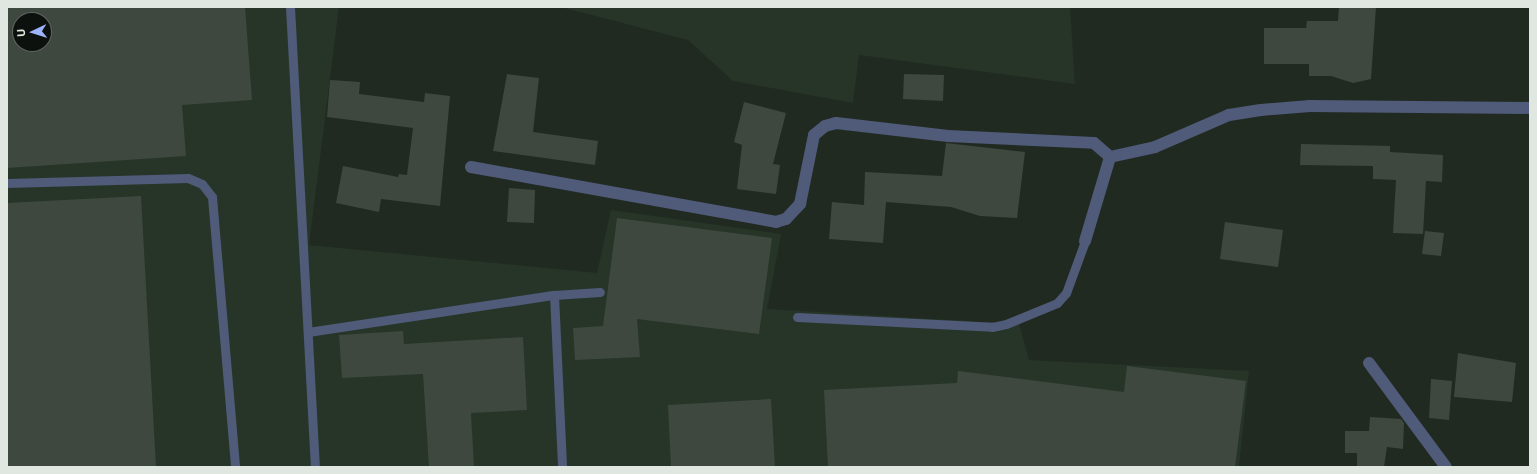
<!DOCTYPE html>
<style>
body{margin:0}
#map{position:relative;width:1537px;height:474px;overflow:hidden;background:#202a21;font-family:"Noto Sans",sans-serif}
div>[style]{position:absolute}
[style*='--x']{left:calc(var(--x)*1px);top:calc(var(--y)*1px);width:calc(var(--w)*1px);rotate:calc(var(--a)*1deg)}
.built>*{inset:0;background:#263528}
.building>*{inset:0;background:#3e483f}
.lane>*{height:9px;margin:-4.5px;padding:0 4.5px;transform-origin:4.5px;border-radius:4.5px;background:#505a79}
.street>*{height:12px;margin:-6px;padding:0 6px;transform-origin:6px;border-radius:6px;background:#505a79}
span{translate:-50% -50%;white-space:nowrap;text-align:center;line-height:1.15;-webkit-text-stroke:4px #0d110d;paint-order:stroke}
.frame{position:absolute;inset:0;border:8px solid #e0e7e1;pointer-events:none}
.north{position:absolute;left:12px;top:12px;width:40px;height:40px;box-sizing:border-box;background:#0d110d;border:1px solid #616762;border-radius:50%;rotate:266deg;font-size:11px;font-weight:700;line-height:16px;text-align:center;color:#e0e7e1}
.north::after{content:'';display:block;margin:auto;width:14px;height:18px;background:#9db4fd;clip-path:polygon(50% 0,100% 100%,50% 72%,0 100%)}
</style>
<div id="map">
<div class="built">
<div style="clip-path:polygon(evenodd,7px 7px,339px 7px,309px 245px,597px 273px,611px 210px,781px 234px,767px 309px,1019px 324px,1029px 360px,1249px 371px,1239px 467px,7px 467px,7px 7px,20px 20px,44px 20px,44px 44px,20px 44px,20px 20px)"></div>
<div style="clip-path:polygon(561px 7px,1070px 7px,1075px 84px,859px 55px,853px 103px,733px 81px,688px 40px)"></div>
</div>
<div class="building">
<div style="clip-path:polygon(evenodd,7px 7px,245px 7px,252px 100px,182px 105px,186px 156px,7px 168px,7px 7px,20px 20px,44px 20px,44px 44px,20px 44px,20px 20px)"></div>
<div style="clip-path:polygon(1339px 7px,1376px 7px,1371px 79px,1353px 83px,1331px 76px,1309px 76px,1309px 64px,1264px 64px,1264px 28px,1306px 28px,1307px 21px,1338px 21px)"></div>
<div style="clip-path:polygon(507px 74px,539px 78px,533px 132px,598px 141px,595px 165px,493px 151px)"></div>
<div style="clip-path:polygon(904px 74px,944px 75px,943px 101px,903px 99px)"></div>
<div style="clip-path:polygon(330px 80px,360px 82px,359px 94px,424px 102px,425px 93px,450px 96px,440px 206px,381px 199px,379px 212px,336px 203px,343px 166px,398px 177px,399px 174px,407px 175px,413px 128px,327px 117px)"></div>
<div style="clip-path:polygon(744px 102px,786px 113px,773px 164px,780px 165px,776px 194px,737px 189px,742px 145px,734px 142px)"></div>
<div style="clip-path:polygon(946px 143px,1025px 152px,1017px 218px,980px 216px,951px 207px,886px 202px,883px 243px,829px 239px,832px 202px,864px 205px,865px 172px,942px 176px)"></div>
<div style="clip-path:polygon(1301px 144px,1390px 146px,1390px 152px,1443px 155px,1442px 182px,1426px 181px,1423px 234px,1393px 233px,1396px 180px,1373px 179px,1373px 166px,1300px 165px)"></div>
<div style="clip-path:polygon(509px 188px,535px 190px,534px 223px,507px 222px)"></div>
<div style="clip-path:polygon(141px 196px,156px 467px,7px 467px,7px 203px)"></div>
<div style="clip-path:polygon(617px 218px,772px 238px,759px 334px,637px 319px,640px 357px,575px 360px,573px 328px,603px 326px)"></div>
<div style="clip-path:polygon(1225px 222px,1283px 230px,1278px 267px,1220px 259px)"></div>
<div style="clip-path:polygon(1425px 231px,1444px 233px,1441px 256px,1422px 254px)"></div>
<div style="clip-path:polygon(403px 331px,404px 344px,523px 337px,527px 410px,471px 413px,474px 467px,429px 467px,423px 374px,342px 378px,339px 335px)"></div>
<div style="clip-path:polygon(1458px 353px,1516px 363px,1512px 402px,1454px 397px)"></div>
<div style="clip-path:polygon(1127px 366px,1246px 381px,1235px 467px,828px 467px,824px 390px,957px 383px,958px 371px,1124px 392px)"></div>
<div style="clip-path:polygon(1431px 379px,1452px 381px,1449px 420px,1429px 418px)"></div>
<div style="clip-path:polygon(771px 399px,775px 467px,671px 467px,668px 405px)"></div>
<div style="clip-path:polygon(1370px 417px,1401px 419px,1404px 423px,1403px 449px,1387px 447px,1384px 467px,1357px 467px,1357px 453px,1345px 453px,1345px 431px,1369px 431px)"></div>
</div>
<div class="lane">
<div style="--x:290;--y:7;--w:461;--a:86.9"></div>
<div style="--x:7;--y:183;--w:181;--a:-1.6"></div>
<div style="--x:188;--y:178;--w:15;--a:23"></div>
<div style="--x:202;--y:184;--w:16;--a:52"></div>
<div style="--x:212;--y:197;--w:271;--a:85.1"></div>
<div style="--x:554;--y:295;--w:172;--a:87.3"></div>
<div style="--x:797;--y:317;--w:195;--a:2.9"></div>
<div style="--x:992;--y:327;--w:14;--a:-12"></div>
<div style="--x:1006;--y:324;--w:55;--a:-22.4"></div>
<div style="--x:1057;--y:303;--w:13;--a:-48"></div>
<div style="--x:1066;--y:293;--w:55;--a:-69.9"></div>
<div style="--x:308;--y:332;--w:249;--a:-8.6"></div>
<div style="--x:554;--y:295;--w:46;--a:-3.7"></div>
</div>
<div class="street">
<div style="--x:1110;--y:157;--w:46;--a:-12.5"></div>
<div style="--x:1155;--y:147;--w:81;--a:-23.4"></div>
<div style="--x:1229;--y:115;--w:32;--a:-9"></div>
<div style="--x:1261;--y:110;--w:49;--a:-4.7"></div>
<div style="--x:1310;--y:106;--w:220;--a:0.5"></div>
<div style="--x:471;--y:167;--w:310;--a:10.2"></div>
<div style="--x:776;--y:222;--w:10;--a:-17"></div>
<div style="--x:786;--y:219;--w:21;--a:-47"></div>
<div style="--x:800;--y:204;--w:70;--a:-78.5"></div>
<div style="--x:814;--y:135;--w:14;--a:-39"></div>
<div style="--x:825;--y:126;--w:11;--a:-15"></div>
<div style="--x:836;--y:123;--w:113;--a:6.6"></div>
<div style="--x:948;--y:136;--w:146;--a:2.7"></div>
<div style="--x:1094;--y:143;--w:21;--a:41"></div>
<div style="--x:1085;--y:241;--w:88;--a:-73.4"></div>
<div style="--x:1369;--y:363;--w:129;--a:53.5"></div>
</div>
<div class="frame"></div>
<div class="north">U</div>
</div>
